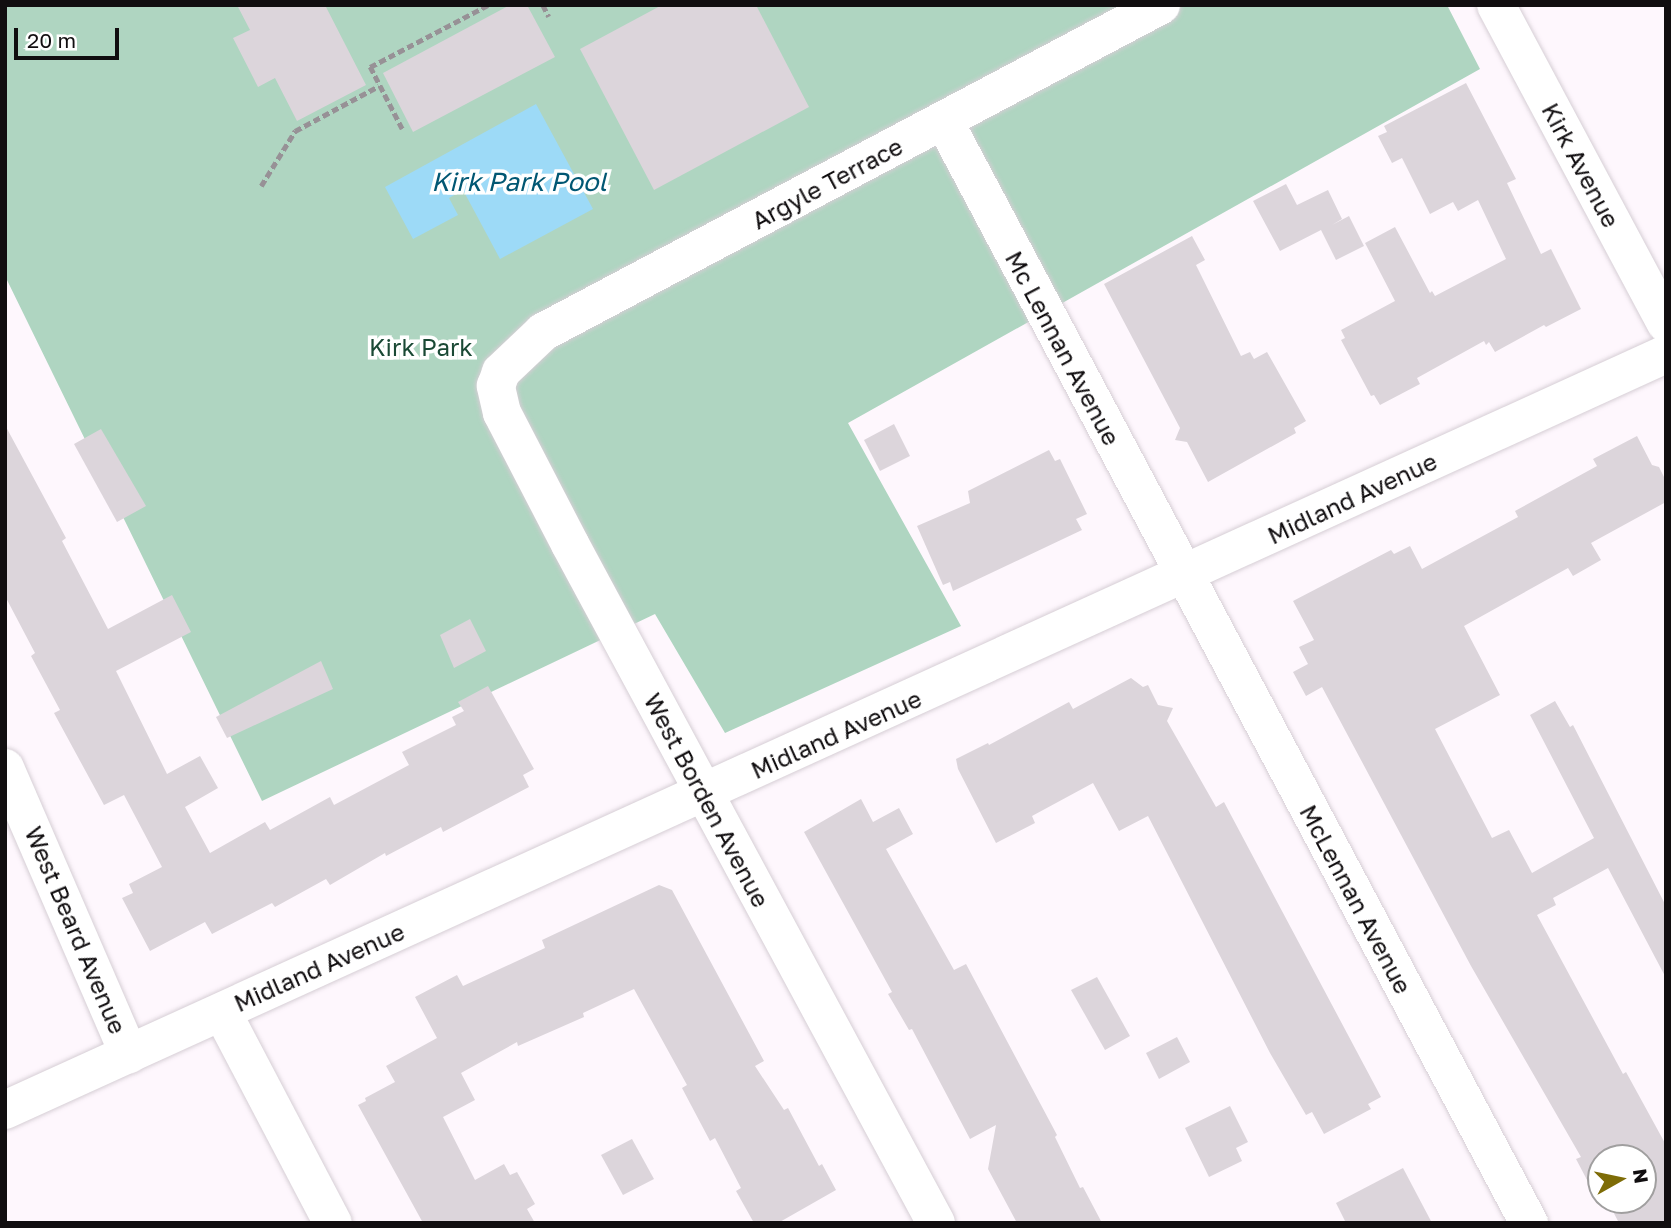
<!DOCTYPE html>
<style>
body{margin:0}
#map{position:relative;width:1671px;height:1228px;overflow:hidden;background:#fef7fd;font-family:"Golos Text",sans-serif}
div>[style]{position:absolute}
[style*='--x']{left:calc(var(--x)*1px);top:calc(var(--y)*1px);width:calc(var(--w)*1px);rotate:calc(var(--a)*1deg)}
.green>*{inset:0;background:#afd5c1}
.water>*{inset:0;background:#9ddaf7}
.building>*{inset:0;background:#dcd5db}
.path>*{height:4.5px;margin-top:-2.25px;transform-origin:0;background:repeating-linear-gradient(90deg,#979196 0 7px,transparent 0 10.5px)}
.roads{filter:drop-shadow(0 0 2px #d6ced5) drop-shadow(0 0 2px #d6ced5)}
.minor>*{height:38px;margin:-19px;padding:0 19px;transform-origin:19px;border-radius:19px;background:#fff}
span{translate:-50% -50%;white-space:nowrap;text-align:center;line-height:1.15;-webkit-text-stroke:7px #fff;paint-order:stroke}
.street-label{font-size:24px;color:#110e10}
.park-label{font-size:24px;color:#1a4935}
.water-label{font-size:26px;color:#015773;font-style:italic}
.frame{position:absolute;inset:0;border:7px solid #110e10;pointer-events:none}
.north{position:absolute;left:1587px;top:1144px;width:70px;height:70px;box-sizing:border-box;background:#fff;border:2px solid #a09f9f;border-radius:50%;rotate:81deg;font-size:19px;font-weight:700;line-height:28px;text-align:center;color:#110e10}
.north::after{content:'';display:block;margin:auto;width:24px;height:32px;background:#7e6c07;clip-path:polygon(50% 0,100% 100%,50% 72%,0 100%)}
.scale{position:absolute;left:14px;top:28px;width:105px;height:32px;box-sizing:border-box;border:4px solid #110e10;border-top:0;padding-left:9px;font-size:21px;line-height:24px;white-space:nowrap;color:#110e10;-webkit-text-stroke:5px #fff;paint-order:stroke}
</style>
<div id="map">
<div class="green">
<div style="clip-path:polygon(5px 5px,1447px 5px,1480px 69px,848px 423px,961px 626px,725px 733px,655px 614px,262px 801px,5px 276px)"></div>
</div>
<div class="water">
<div style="clip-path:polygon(536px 104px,593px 209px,500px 259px,463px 190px,449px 198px,458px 215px,413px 239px,385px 187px)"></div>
</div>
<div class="building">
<div style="clip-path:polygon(237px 5px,325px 5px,366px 85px,297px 121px,275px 78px,258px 87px,233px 38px,250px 30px)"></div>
<div style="clip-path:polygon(510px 5px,527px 5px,555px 57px,413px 132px,383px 73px)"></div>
<div style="clip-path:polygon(662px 5px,756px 5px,809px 107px,654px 190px,580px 49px)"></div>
<div style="clip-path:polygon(1466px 83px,1516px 179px,1507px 183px,1541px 254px,1551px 249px,1581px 309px,1546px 327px,1544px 325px,1495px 352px,1489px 342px,1486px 345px,1484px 341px,1417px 378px,1420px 384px,1380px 405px,1374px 395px,1371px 396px,1341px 340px,1345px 338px,1341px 330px,1395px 301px,1365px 243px,1395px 227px,1430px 293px,1432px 291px,1435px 296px,1506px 259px,1478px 200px,1458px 211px,1453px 202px,1430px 214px,1402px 158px,1392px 163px,1378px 136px,1387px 132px,1384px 126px)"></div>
<div style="clip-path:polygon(1286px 184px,1297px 205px,1328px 190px,1342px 219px,1332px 225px,1349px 216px,1364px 246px,1336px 260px,1321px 230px,1280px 251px,1253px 201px)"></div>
<div style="clip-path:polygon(1192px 236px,1205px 260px,1196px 265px,1241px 356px,1250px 352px,1254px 359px,1267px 352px,1306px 421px,1294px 428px,1296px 433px,1208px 482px,1187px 442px,1175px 440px,1180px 428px,1104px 284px)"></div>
<div style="clip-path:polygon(894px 424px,910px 456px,880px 471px,864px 440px)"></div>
<div style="clip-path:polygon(5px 425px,66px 538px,62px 541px,108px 629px,172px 595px,191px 632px,116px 671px,167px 774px,200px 756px,218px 788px,185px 807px,210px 853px,265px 822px,270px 830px,330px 797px,334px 805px,409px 765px,402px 752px,456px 725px,452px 717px,464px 711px,458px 702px,488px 686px,534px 769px,523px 775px,529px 787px,443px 832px,441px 827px,386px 856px,385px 853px,330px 885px,326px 879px,275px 907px,272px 903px,212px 934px,205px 922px,150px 951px,122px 898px,133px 893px,129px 884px,162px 867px,124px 795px,104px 805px,54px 713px,60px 710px,31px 656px,35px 653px,5px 596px)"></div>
<div style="clip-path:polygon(101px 429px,146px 506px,117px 522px,74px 444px)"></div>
<div style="clip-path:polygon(1637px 436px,1652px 465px,1659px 467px,1664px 477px,1666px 502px,1591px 543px,1601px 560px,1573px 576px,1568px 568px,1464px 626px,1500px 695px,1435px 729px,1492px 838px,1509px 830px,1532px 873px,1594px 838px,1530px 715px,1555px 701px,1570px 727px,1573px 725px,1666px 906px,1666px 978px,1608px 868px,1553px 898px,1556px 905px,1537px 915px,1623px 1074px,1626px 1072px,1666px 1145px,1666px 1223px,1619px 1223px,1607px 1200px,1643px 1200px,1643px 1158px,1601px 1158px,1601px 1194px,1596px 1197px,1576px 1159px,1581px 1157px,1471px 966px,1322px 687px,1306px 696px,1293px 672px,1308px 664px,1299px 647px,1314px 640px,1293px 601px,1391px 550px,1394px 554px,1410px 546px,1422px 569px,1518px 517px,1515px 511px,1597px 466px,1593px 459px)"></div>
<div style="clip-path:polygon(1049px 450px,1055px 461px,1060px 459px,1087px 514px,1076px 519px,1082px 530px,953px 591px,950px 582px,943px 585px,917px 526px,970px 503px,968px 491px)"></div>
<div style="clip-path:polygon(470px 619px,486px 651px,454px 668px,440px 635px)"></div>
<div style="clip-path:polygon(321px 661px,333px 689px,227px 738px,216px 717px)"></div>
<div style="clip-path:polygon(1131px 678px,1143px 687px,1148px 685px,1158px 705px,1173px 708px,1167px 721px,1216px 807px,1224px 802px,1381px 1097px,1368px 1104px,1371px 1109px,1324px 1134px,1312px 1112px,1306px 1115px,1270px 1053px,1148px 816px,1119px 831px,1093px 783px,1032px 816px,1035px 823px,996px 843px,958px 769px,956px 759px,988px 743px,989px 745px,1069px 702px,1073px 709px)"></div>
<div style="clip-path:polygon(861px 799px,873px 822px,899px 808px,913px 834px,886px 849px,954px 970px,966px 964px,1057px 1135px,1055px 1137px,1080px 1188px,1083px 1187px,1102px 1223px,1017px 1223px,988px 1169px,996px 1125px,970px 1139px,912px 1029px,909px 1030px,888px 994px,892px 992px,804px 832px)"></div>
<div style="clip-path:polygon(659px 885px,672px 890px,764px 1061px,755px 1066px,784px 1110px,788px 1108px,819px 1166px,822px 1164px,836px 1190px,778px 1223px,754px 1223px,736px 1191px,741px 1188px,715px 1138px,710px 1141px,682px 1088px,687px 1085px,634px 989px,583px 1013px,584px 1017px,518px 1046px,517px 1042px,461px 1073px,475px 1100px,443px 1117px,475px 1180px,504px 1164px,510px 1175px,517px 1172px,535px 1204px,527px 1209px,535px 1223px,423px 1223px,358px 1105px,366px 1101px,365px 1098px,395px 1082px,386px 1066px,437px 1038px,415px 997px,457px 975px,463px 986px,545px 948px,542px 940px)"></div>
<div style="clip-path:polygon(1097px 977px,1130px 1036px,1105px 1050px,1071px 990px)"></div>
<div style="clip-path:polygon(1177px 1037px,1190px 1062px,1159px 1079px,1146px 1053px)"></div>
<div style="clip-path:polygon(1230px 1106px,1248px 1142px,1236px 1148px,1242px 1161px,1209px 1177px,1185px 1128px)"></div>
<div style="clip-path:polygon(632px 1139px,654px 1179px,623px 1195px,601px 1155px)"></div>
<div style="clip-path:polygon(1403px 1168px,1432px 1223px,1346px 1223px,1336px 1203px)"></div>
</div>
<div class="path">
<div style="--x:543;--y:5;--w:13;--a:63"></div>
<div style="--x:402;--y:129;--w:70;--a:-117.3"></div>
<div style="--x:370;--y:67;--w:133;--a:-27.7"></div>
<div style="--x:261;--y:186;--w:65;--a:-58.3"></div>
<div style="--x:295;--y:131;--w:95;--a:-28.2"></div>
</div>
<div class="roads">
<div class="minor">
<div style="--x:1496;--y:5;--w:361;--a:61.9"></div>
<div style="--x:944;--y:121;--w:1248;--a:62.04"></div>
<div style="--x:5;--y:768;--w:312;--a:66.6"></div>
<div style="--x:222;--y:1012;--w:238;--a:62.3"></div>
<div style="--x:5;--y:1110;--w:1825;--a:-24.47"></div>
<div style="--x:936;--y:1223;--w:771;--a:-118.33"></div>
<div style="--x:570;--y:544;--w:148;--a:-117.4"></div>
<div style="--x:502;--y:413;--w:28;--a:-103"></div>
<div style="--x:496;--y:386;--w:15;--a:-70"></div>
<div style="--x:501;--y:372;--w:58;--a:-43.6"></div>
<div style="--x:543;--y:332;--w:699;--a:-27.88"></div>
</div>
</div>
<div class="street-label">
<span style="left:1581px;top:165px;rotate:62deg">Kirk Avenue</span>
<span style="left:827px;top:183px;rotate:-28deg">Argyle Terrace</span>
<span style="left:1063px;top:348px;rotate:62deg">Mc Lennan Avenue</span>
<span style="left:1352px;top:498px;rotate:-25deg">Midland Avenue</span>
<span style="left:836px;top:734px;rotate:-24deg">Midland Avenue</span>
<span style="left:707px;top:800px;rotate:62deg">West Borden Avenue</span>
<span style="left:1356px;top:899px;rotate:62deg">McLennan Avenue</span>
<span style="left:76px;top:930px;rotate:67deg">West Beard Avenue</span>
<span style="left:319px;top:967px;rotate:-24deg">Midland Avenue</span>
</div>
<div class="park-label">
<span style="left:421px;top:347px">Kirk Park</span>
</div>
<div class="water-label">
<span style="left:519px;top:182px">Kirk Park Pool</span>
</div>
<div class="frame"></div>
<div class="north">N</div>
<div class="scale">20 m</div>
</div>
